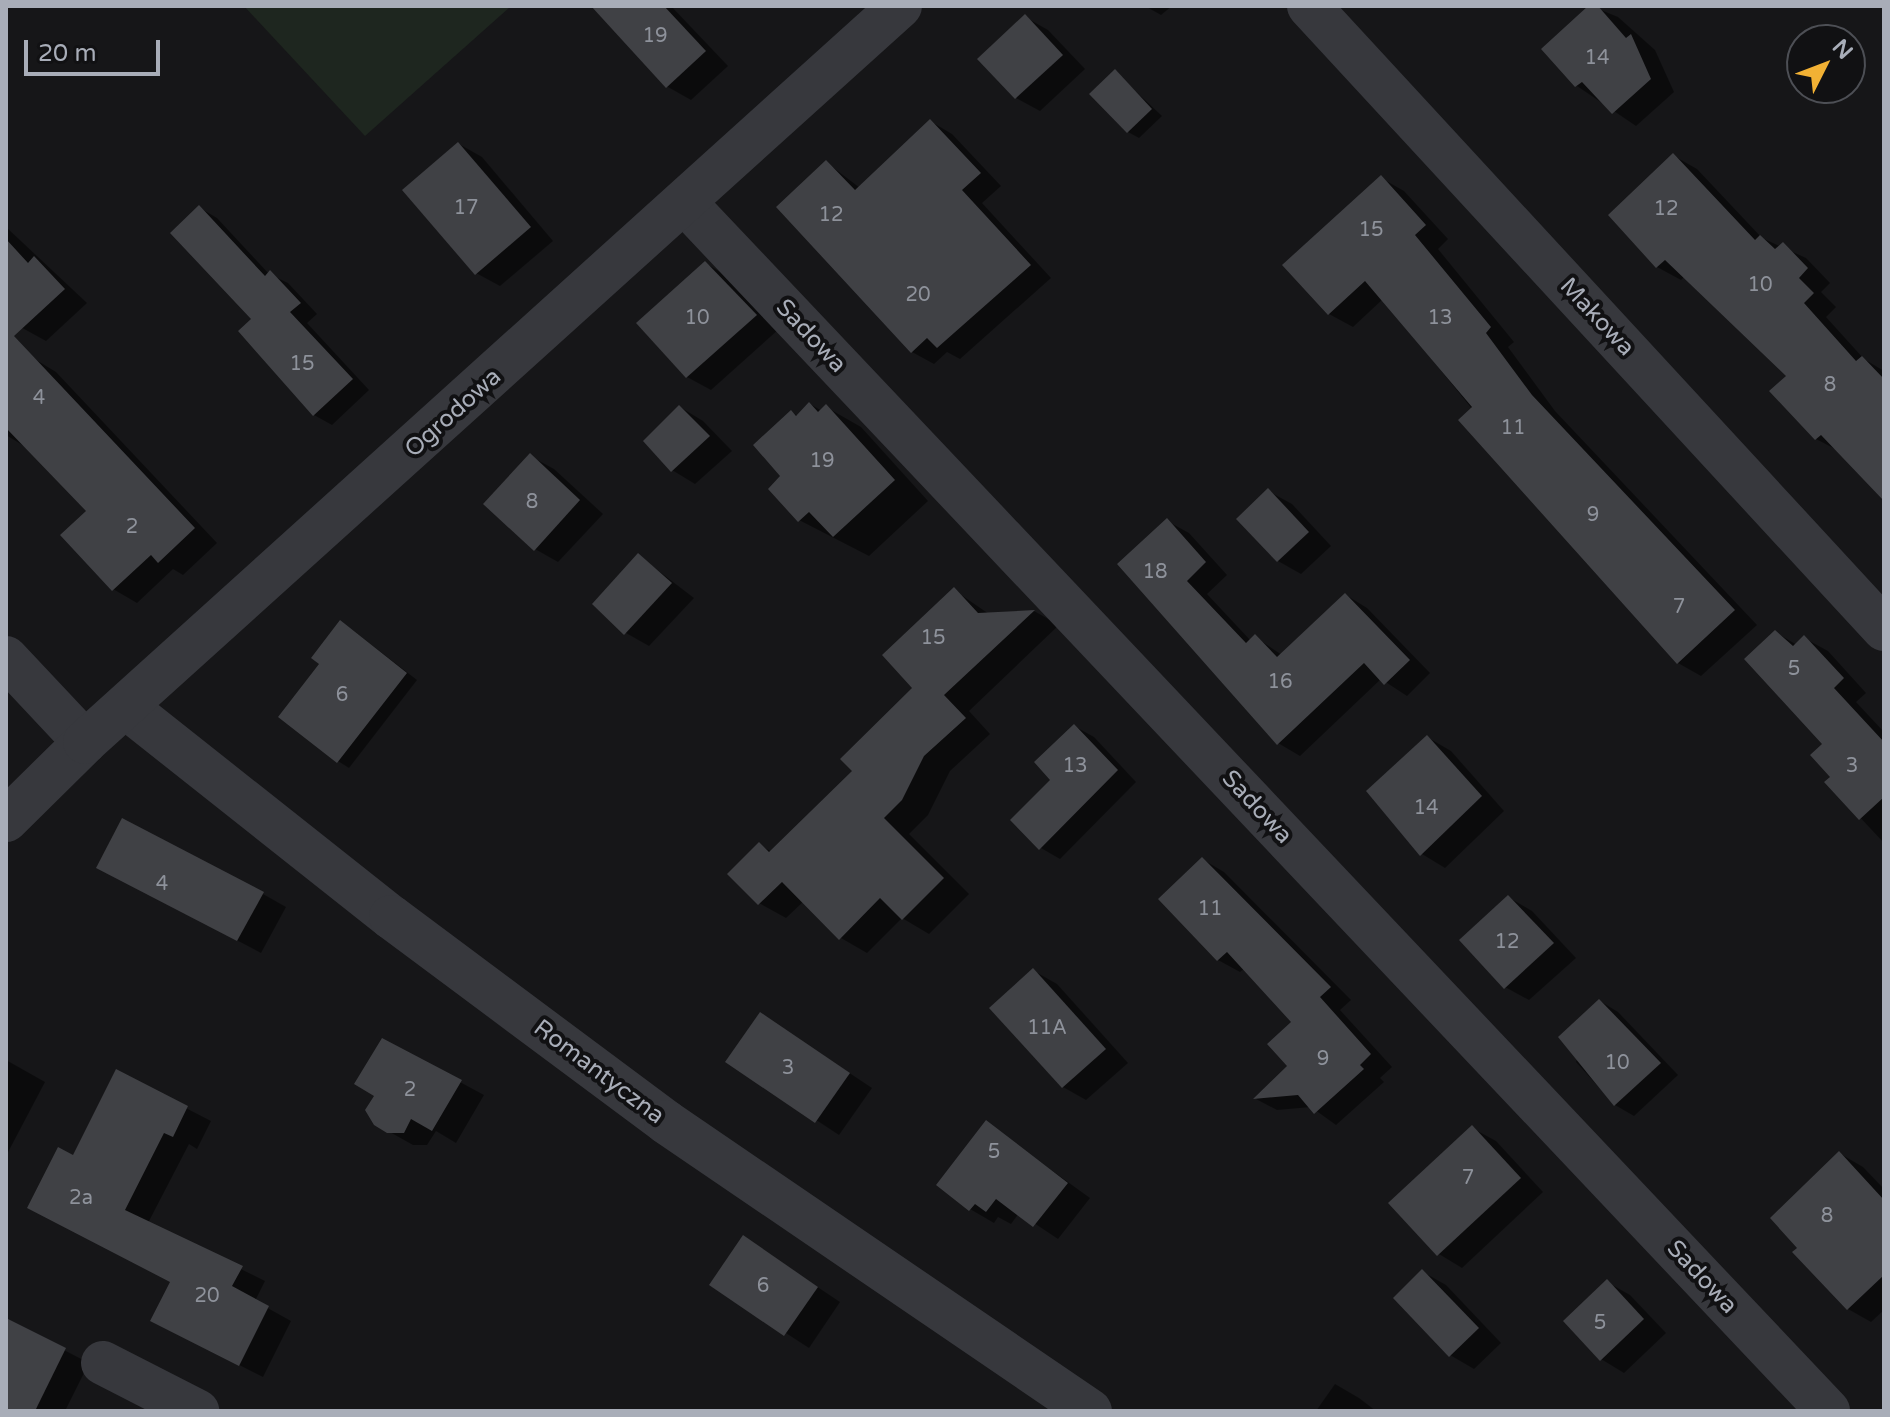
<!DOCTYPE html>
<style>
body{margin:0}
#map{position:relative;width:1890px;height:1417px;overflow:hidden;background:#161618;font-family:"Varela Round",sans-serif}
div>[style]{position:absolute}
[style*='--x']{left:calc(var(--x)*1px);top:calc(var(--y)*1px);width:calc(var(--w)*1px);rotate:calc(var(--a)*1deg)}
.green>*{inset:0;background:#1e261f}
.shadow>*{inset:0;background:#0007}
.building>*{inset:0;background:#404145}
.minor>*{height:44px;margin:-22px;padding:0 22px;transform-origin:22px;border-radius:22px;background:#37383d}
span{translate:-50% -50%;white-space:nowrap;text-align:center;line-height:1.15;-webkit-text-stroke:8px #111113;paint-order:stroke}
.number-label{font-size:20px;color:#8e929b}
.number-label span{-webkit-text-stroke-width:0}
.street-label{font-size:24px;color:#a8adb8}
.frame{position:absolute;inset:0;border:8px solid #a8adb8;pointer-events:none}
.north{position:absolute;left:1786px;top:24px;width:80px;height:80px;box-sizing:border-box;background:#111113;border:2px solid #4d4f55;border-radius:50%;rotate:48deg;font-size:22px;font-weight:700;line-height:32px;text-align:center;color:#a8adb8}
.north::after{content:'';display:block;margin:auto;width:28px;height:36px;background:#f2b134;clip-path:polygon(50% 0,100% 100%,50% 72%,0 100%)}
.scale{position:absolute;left:24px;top:40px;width:136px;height:36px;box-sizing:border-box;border:4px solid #a8adb8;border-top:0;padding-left:10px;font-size:24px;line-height:28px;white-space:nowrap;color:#a8adb8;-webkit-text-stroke:6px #111113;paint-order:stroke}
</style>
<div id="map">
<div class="green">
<div style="clip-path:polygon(244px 6px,511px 6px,365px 136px)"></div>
</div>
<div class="shadow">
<div style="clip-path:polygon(597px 6px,671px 6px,728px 66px,691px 100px,668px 87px)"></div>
<div style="clip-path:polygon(1145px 6px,1172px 6px,1161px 15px)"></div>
<div style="clip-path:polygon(1591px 6px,1618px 17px,1655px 50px,1674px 92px,1636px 126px,1577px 86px)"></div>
<div style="clip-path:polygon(1025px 17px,1048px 30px,1085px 69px,1040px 111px,1016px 98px)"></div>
<div style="clip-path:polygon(1115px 72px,1162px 116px,1139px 138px,1128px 132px)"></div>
<div style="clip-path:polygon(930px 121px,952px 134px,1001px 186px,982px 203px,1051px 278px,960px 359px,947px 352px,934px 364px,912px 352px,826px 162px,860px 188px)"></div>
<div style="clip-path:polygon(459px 144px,482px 157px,553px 241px,500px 286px,476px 273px)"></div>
<div style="clip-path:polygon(1674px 156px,1697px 169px,1762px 238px,1806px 258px,1830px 283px,1821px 292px,1836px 307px,1826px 317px,1864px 359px,1884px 371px,1884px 498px,1841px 452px,1816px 439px,1789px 376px,1685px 276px,1681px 280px,1657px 267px)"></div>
<div style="clip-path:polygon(1381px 178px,1404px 191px,1448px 239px,1438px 249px,1514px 342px,1508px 347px,1555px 411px,1757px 625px,1701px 676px,1678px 663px,1383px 299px,1353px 327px,1329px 314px)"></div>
<div style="clip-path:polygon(200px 208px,217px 218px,269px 274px,288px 283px,317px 314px,307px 323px,369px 390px,332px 425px,314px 415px,254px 319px)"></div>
<div style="clip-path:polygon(6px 227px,87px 303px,46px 341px,6px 319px)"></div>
<div style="clip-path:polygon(705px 263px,729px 277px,779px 329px,711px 390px,687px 377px,639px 323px)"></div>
<div style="clip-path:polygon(33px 358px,56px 372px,217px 543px,183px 575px,173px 569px,137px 603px,113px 589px,89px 511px,24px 446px,6px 435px,6px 383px)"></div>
<div style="clip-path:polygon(810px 404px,822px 411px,826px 407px,861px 427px,928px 501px,869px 556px,799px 520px,783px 476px,791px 412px,798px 416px)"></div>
<div style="clip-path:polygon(680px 407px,703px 421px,732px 451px,695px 484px,672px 470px)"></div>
<div style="clip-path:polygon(530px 456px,554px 469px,603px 514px,558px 562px,535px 549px)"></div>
<div style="clip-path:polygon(1268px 491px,1292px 504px,1331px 546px,1301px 574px,1278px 561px)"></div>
<div style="clip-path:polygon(1167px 521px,1189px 533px,1227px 575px,1207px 594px,1251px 641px,1255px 637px,1282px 655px,1346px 595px,1367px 608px,1430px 673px,1407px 696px,1381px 679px,1300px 756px,1278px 743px,1120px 565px)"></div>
<div style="clip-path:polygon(639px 556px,694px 598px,649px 646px,626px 633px)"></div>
<div style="clip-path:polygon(954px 590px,989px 614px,1034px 611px,1059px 625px,969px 711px,990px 734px,950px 771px,928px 815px,909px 834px,969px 894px,929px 934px,902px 918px,867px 953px,841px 938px,804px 901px,786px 918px,759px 903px,759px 845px,772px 852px,855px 771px,914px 688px)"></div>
<div style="clip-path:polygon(351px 629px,417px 680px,349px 768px,338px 761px,322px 663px)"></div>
<div style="clip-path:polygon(1775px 632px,1797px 645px,1804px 638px,1828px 651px,1866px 693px,1856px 702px,1884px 732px,1884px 843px,1827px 782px,1833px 777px,1824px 744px)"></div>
<div style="clip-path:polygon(1074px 726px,1094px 737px,1136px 782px,1060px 859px,1041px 848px,1052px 780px)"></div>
<div style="clip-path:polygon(1427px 737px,1451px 751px,1504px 811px,1445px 868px,1422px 854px)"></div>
<div style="clip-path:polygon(1202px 859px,1224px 872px,1351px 1000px,1340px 1010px,1392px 1067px,1380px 1078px,1384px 1082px,1336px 1125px,1311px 1107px,1277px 1110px,1256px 1099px,1290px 1066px,1294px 1022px,1245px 968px,1240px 972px,1218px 960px)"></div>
<div style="clip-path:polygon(122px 880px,263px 894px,286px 907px,261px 953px)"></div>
<div style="clip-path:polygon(1508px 897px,1532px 911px,1576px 958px,1529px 1000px,1505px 987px)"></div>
<div style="clip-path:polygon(1034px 971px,1057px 984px,1128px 1063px,1086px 1100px,1063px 1087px)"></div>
<div style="clip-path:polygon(1600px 1001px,1618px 1012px,1678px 1075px,1634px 1116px,1615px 1105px,1576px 1062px)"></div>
<div style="clip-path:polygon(761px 1014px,872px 1088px,839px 1135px,728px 1062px)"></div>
<div style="clip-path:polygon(382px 1040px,484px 1095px,456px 1143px,436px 1131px,427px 1145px,413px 1145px,388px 1131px,377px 1095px)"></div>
<div style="clip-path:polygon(6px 1060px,45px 1082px,6px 1156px)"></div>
<div style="clip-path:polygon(116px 1072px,211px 1121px,197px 1149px,189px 1144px,148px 1223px,265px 1281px,255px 1301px,291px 1321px,263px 1377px,176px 1333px,172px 1283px,74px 1157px)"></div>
<div style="clip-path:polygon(986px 1123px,1090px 1198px,1058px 1239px,1019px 1213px,1011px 1224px,998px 1217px,994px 1223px,970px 1209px)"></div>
<div style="clip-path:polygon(1472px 1128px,1496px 1141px,1543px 1192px,1462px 1268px,1439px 1254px)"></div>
<div style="clip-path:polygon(1839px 1153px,1863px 1167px,1884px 1189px,1884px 1310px,1871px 1322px,1848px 1309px)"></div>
<div style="clip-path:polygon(744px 1238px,840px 1302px,809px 1348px,712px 1285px)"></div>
<div style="clip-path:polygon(1423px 1272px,1446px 1285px,1501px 1343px,1474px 1369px,1450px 1355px)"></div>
<div style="clip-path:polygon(1607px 1282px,1630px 1295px,1666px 1333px,1624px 1373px,1601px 1359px)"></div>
<div style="clip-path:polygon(6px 1320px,89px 1363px,65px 1411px,6px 1411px)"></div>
<div style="clip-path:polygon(1335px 1384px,1359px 1398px,1376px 1411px,1316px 1411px)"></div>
</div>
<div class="building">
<div style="clip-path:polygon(591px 6px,664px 6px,706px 51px,666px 88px)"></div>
<div style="clip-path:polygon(1588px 6px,1598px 6px,1626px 38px,1631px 34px,1651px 79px,1612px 114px,1582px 82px,1575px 87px,1541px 49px)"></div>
<div style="clip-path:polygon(1025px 14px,1063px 55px,1015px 99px,977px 59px)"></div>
<div style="clip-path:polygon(1115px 69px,1152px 109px,1127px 133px,1089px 94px)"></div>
<div style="clip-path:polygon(930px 119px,981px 173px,962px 190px,1031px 265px,937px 348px,927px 338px,911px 353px,776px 207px,826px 160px,855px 190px)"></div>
<div style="clip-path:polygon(458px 142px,531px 227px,475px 275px,402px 190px)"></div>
<div style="clip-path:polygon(1673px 153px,1755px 240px,1760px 235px,1775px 249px,1783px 242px,1808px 268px,1799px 278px,1814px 293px,1804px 303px,1856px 361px,1862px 356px,1884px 379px,1884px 501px,1821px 435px,1815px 440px,1769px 391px,1786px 376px,1665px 260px,1656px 268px,1608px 215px)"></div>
<div style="clip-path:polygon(1381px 175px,1426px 225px,1415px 235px,1491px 327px,1486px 333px,1532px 395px,1735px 610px,1677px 664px,1458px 420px,1472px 407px,1365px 281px,1328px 315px,1282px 265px)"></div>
<div style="clip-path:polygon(199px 205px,265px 276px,270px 270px,301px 303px,290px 312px,353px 379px,313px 416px,238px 331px,251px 319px,170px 233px)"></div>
<div style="clip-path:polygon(6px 239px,28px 263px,34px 256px,65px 289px,14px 336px,195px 528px,158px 563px,151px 555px,112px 591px,60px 535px,86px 511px,6px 428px)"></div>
<div style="clip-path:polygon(705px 261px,757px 315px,686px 378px,636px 323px)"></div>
<div style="clip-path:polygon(809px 402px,818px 412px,826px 404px,895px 480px,833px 537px,809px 512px,798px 522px,768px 489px,780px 476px,753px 445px,791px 410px,796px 416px)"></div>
<div style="clip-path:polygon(679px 405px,710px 436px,671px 472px,643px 441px)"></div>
<div style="clip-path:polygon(530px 453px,580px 500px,534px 551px,483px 504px)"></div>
<div style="clip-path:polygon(1268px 488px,1309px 532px,1277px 562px,1236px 519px)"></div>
<div style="clip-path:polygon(1167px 518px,1206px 562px,1187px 581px,1246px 643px,1255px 634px,1277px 657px,1345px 593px,1410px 660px,1384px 685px,1364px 663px,1277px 745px,1117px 564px)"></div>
<div style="clip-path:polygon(638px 553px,672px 583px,624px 635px,592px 604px)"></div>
<div style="clip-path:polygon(954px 587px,978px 613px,1035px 610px,944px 695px,966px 718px,924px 756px,902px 800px,884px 818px,944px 878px,902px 920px,880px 898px,839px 940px,782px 882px,758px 905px,727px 874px,759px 842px,769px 852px,852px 771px,840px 759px,912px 688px,882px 655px)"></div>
<div style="clip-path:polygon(340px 620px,407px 673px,337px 763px,278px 717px,319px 664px,311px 658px)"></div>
<div style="clip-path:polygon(1775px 630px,1793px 646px,1804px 635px,1844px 678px,1834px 688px,1884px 742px,1884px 797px,1859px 820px,1824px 782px,1830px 777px,1810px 755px,1822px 744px,1744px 659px)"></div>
<div style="clip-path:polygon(1074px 724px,1118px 770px,1039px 850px,1010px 820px,1050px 780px,1034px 762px)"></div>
<div style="clip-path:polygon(1427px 735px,1482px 796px,1420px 856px,1366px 791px)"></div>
<div style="clip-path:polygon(122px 818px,264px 892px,237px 941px,96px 868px)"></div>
<div style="clip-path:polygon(1202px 857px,1331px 987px,1320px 997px,1371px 1054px,1360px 1065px,1364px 1069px,1314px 1114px,1298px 1095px,1253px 1099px,1287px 1066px,1267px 1044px,1291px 1022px,1227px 952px,1217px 961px,1158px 899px)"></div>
<div style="clip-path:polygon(1508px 895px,1554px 943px,1504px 989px,1459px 940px)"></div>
<div style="clip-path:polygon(1033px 968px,1106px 1049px,1062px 1088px,989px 1008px)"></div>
<div style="clip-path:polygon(1599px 999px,1661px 1063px,1614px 1106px,1558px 1037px)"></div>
<div style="clip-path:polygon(760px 1012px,850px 1073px,815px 1123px,725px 1062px)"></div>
<div style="clip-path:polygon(382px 1038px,462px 1080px,432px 1131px,411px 1119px,404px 1133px,387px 1133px,374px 1125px,365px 1110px,374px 1096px,354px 1084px)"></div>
<div style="clip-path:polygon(116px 1069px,188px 1106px,173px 1137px,164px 1133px,125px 1210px,243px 1266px,232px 1286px,269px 1306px,239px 1366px,150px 1321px,170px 1282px,27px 1208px,58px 1147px,73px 1155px)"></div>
<div style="clip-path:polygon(986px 1120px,1068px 1183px,1033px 1227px,996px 1199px,986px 1212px,975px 1204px,969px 1211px,936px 1185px)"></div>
<div style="clip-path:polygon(1472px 1125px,1521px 1178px,1437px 1256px,1388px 1203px)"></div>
<div style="clip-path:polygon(1839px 1151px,1884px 1200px,1884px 1275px,1847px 1310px,1792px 1252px,1797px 1248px,1770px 1218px)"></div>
<div style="clip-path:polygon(743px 1235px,818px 1287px,784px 1336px,709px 1285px)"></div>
<div style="clip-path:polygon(1422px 1269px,1479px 1328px,1449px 1357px,1393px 1298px)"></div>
<div style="clip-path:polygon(1607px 1279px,1644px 1319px,1600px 1361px,1563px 1321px)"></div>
<div style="clip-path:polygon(6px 1318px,66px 1348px,35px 1411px,6px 1411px)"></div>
</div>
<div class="minor">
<div style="--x:1309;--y:6;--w:848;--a:47.29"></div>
<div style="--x:685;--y:203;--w:1663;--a:46.58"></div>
<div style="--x:6;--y:658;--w:115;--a:46.8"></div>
<div style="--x:127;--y:708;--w:337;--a:38.4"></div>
<div style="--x:391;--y:917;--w:343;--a:36.7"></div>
<div style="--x:666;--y:1122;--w:513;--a:34.28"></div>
<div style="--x:6;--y:820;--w:111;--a:-44.6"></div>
<div style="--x:85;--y:742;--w:1098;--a:-42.08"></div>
<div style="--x:103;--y:1363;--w:106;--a:27.1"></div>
</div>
<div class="number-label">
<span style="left:655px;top:36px">19</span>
<span style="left:1597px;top:58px">14</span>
<span style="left:466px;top:208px">17</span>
<span style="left:1666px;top:209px">12</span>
<span style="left:831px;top:215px">12</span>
<span style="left:1371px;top:230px">15</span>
<span style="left:1760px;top:285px">10</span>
<span style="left:918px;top:295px">20</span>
<span style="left:697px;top:318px">10</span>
<span style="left:1440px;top:318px">13</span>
<span style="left:302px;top:364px">15</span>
<span style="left:1830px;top:385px">8</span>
<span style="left:39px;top:398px">4</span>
<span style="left:1513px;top:428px">11</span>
<span style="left:822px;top:461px">19</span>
<span style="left:532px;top:502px">8</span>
<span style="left:1593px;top:515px">9</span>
<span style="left:132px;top:527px">2</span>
<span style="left:1155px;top:572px">18</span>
<span style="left:1679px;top:607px">7</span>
<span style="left:933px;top:638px">15</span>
<span style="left:1794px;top:669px">5</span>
<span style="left:1280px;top:682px">16</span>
<span style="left:342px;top:695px">6</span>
<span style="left:1075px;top:766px">13</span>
<span style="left:1852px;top:766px">3</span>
<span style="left:1426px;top:808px">14</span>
<span style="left:162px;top:884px">4</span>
<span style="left:1210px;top:909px">11</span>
<span style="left:1507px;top:942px">12</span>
<span style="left:1047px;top:1028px">11A</span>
<span style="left:1323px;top:1059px">9</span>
<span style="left:1617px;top:1063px">10</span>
<span style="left:788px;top:1068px">3</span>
<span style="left:410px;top:1090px">2</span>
<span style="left:994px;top:1152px">5</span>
<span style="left:1468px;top:1178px">7</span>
<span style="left:81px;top:1198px">2a</span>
<span style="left:1827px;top:1216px">8</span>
<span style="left:763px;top:1286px">6</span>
<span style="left:207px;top:1296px">20</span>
<span style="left:1600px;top:1323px">5</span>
</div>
<div class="street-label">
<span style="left:1597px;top:317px;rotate:47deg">Makowa</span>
<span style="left:811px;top:336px;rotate:47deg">Sadowa</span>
<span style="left:453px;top:413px;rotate:-42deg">Ogrodowa</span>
<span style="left:1257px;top:807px;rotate:47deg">Sadowa</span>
<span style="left:599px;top:1072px;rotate:37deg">Romantyczna</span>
<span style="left:1702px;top:1277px;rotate:47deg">Sadowa</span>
</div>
<div class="frame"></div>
<div class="north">N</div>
<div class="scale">20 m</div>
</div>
